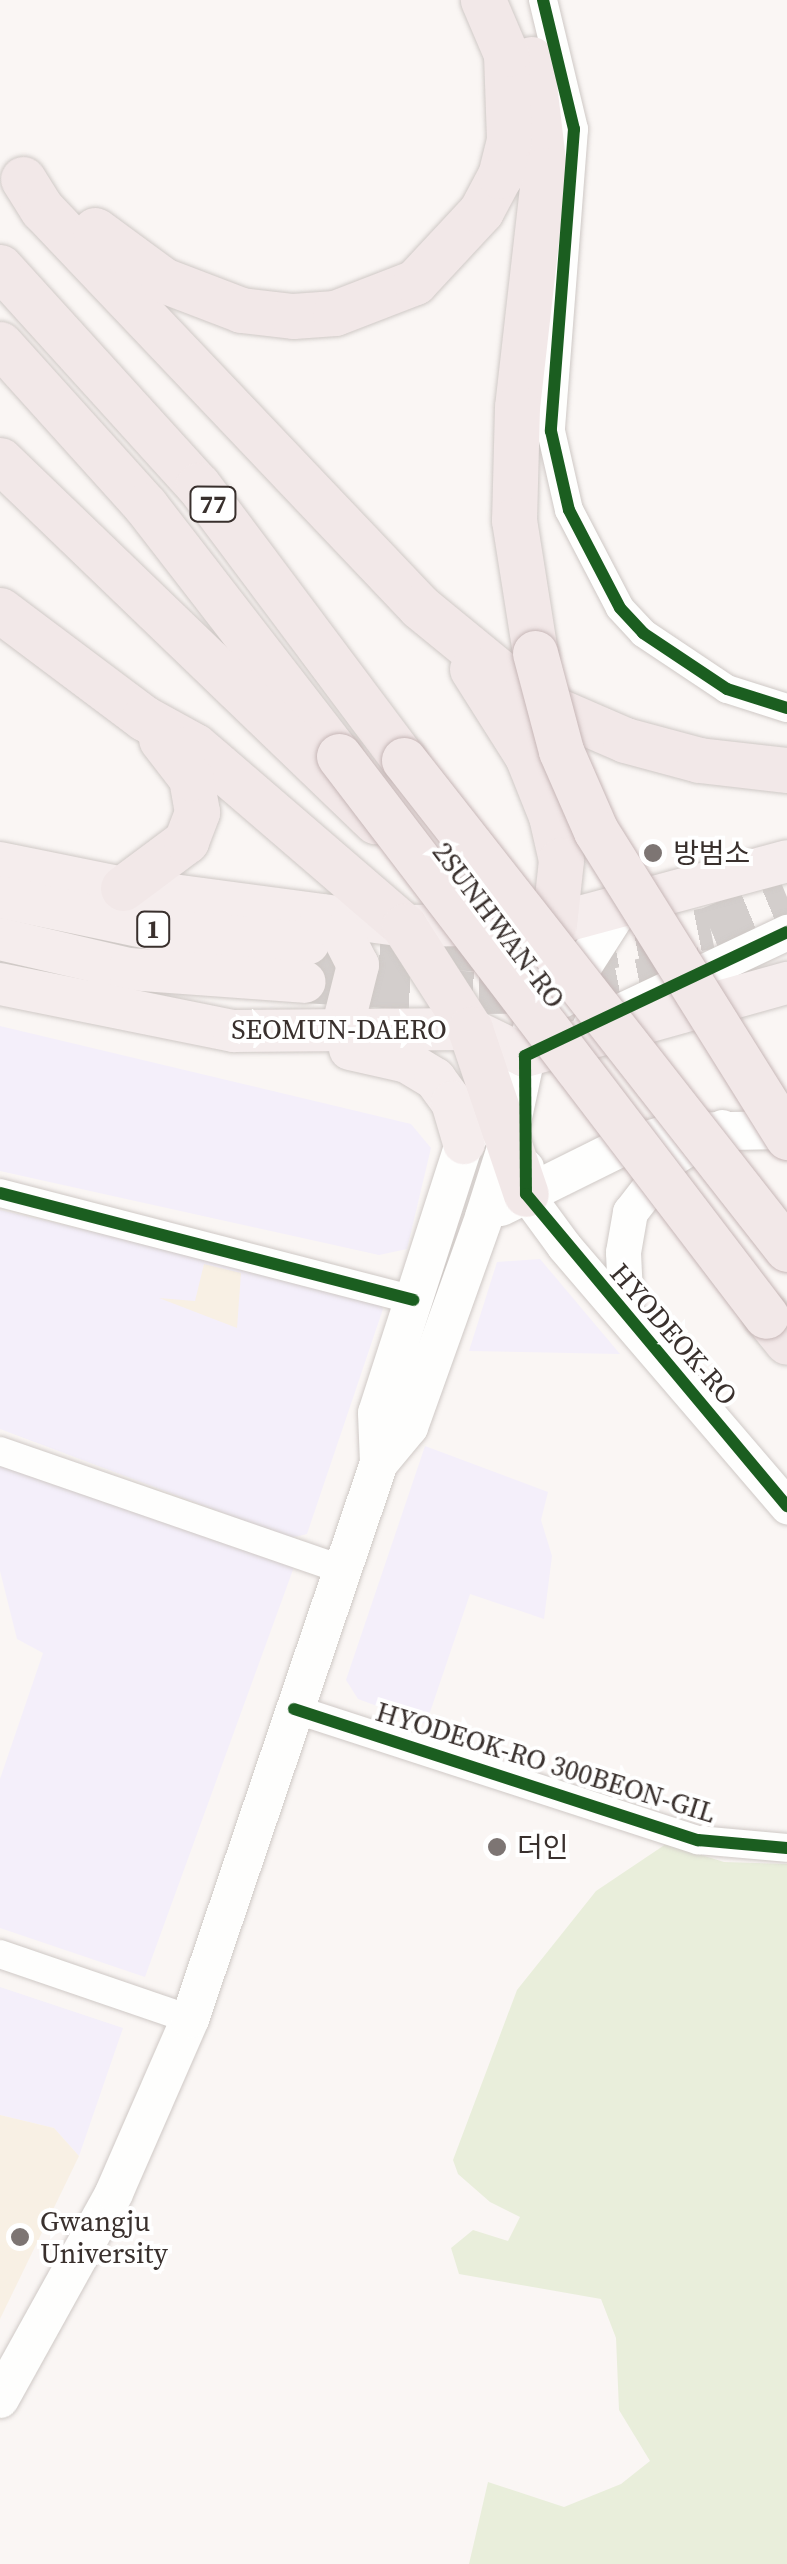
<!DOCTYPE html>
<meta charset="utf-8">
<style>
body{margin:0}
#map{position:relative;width:787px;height:2564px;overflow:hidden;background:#faf6f4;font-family:"Source Serif 4","Noto Sans KR",serif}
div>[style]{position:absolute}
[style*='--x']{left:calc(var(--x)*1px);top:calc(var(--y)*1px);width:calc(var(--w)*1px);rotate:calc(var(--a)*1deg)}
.commercial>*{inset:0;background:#f4effa}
.education>*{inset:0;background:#f8f0e4}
.green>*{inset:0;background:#e9eedb}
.primary-tunnel>*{height:42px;margin-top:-21px;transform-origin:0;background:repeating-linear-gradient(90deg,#d3cecc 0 42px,transparent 0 63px)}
.roads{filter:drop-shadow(0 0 2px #cfc9c6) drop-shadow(0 0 2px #cfc9c6)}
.minor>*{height:28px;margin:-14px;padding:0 14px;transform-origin:14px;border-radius:14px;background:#fefefd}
.tertiary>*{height:35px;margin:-17.5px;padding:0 17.5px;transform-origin:17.5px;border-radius:17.5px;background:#fefefd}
.secondary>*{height:38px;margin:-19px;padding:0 19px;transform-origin:19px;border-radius:19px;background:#fefefd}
.primary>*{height:42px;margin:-21px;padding:0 21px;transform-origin:21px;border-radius:21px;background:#f5eded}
.trunk>*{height:45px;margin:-22.5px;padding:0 22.5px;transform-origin:22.5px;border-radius:22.5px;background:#f2e8e8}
.bridges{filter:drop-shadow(0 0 2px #c6b6b6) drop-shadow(0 0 2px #c6b6b6)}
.trunk-bridge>*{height:45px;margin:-22.5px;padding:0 22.5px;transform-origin:22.5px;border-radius:22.5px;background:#f2e8e8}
.cycleway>*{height:12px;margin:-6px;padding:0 6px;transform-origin:6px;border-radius:6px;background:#1b5e20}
.dots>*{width:28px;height:28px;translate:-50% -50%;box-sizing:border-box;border:5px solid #fff;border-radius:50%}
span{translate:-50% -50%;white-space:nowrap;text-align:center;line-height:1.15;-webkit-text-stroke:8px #fff;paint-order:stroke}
.shield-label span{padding:2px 8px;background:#fff;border:2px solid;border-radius:8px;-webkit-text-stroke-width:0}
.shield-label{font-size:25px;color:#39302d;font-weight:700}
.poi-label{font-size:28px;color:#39302d}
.left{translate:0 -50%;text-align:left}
.street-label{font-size:28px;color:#39302d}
</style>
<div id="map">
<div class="commercial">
<div style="clip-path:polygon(0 1026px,411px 1124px,431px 1148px,407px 1249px,379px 1255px,0 1171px)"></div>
<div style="clip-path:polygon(0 1210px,380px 1299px,383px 1309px,307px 1534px,290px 1538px,0 1429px)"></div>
<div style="clip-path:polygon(540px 1259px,551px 1272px,620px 1354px,469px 1351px,497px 1262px)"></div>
<div style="clip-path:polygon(425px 1446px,548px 1492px,541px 1520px,552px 1556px,544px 1619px,470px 1594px,426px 1724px,358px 1699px,346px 1680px)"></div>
<div style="clip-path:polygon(0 1463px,294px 1567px,145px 1977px,0 1928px,0 1779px,43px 1653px,17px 1639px,0 1571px)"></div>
<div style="clip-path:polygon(0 1987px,123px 2028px,79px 2156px,54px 2128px,0 2115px)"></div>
</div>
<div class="education">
<div style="clip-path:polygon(204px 1264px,241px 1273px,237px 1328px,159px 1298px,195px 1301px)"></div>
<div style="clip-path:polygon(0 2115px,54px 2128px,79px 2156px,0 2319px)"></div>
</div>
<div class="green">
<div style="clip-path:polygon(666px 1844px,724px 1862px,787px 1864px,787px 2564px,469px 2564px,488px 2482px,564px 2507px,621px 2484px,650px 2461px,619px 2410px,616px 2338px,601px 2299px,459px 2274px,451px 2248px,473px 2230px,508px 2241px,520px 2217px,490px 2202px,458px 2174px,453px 2160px,517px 1990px,596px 1891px)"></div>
</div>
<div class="primary-tunnel">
<div style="--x:317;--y:943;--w:257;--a:2.7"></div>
<div style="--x:574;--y:955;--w:139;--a:-11.2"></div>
<div style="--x:710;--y:928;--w:83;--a:-22.6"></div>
<div style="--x:305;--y:982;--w:174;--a:3.6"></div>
<div style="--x:479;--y:993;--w:98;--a:-0.6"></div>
<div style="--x:577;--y:992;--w:127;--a:-10.9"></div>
</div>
<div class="roads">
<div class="minor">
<div style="--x:543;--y:0;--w:133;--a:76.5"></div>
<div style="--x:574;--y:129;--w:303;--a:94.4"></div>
<div style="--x:551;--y:431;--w:81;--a:77.2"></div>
<div style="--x:569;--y:510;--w:110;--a:62.5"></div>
<div style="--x:620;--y:608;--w:34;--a:47"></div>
<div style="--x:643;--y:633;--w:101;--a:33.7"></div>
<div style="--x:727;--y:689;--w:63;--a:17.6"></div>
<div style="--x:0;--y:1193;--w:427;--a:14.5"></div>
<div style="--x:0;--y:1451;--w:361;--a:19.1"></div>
<div style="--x:294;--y:1709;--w:425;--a:18"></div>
<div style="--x:698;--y:1840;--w:89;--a:5.1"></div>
<div style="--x:0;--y:1954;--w:201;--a:18.9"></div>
</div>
<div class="tertiary">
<div style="--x:590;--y:1025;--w:218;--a:-25.3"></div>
<div style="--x:526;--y:1167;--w:27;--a:90"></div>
<div style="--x:526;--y:1194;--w:64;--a:53.8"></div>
<div style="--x:564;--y:1246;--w:343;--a:49.4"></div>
<div style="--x:626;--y:1314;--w:62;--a:-92.8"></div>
<div style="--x:623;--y:1252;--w:41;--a:-80.1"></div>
<div style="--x:630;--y:1212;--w:67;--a:-52.3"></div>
<div style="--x:671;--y:1159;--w:60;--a:-32.1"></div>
</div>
<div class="secondary">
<div style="--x:562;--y:999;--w:104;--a:-57.5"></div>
<div style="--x:501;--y:1207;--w:133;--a:-26.4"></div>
<div style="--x:620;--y:1148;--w:56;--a:-16.5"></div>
<div style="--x:674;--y:1132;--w:113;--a:-1"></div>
<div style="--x:379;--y:1463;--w:50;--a:-92.3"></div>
<div style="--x:377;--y:1413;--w:284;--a:-72.1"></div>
<div style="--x:464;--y:1143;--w:29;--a:-56"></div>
<div style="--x:0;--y:2399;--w:235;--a:-61"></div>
<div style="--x:114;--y:2193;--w:190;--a:-66.4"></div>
<div style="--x:190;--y:2019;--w:587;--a:-71.23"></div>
<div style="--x:379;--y:1463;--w:47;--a:-50.2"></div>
<div style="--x:409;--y:1427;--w:223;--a:-70.3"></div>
<div style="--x:484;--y:1217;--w:76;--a:-72.3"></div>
<div style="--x:507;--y:1145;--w:224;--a:-77.9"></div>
</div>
<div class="primary">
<div style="--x:0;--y:863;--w:131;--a:11.5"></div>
<div style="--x:128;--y:889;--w:278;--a:7.6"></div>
<div style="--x:404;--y:926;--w:150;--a:-0.8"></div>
<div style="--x:554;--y:924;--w:241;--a:-15.1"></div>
<div style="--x:0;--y:897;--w:161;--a:11.8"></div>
<div style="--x:158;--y:930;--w:151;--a:5"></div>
<div style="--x:321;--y:915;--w:28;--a:42"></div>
<div style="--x:342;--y:934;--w:35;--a:63"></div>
<div style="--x:358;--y:965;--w:70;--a:104"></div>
<div style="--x:0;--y:939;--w:132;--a:13.1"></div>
<div style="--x:129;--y:969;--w:176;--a:4.2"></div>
<div style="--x:0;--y:984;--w:239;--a:11.4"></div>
<div style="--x:234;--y:1031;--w:236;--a:-0.5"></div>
<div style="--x:470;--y:1029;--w:61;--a:26.1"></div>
<div style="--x:525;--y:1056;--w:272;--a:-15.6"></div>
<div style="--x:350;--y:1049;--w:58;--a:12.8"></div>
<div style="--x:407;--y:1062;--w:33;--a:31"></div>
<div style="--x:435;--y:1079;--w:29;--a:54"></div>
<div style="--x:452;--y:1102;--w:43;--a:73.7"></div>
</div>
<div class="trunk">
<div style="--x:531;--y:59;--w:112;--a:83.3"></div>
<div style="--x:544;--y:170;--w:239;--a:96.5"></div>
<div style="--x:517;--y:407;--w:113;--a:91.5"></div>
<div style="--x:514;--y:520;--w:135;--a:81"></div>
<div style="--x:23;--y:179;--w:36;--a:58"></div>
<div style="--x:42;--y:209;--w:549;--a:46.48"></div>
<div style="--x:420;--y:607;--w:149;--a:39.3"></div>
<div style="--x:535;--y:701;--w:98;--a:23.4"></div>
<div style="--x:625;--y:740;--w:77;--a:15.1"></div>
<div style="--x:699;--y:760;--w:89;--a:6.5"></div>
<div style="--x:95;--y:230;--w:84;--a:36.3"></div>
<div style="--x:163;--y:280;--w:84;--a:21"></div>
<div style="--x:241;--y:310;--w:52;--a:6.6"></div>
<div style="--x:293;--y:316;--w:42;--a:-4.1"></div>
<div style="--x:335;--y:313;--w:86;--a:-21.2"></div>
<div style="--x:415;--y:282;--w:97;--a:-47.1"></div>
<div style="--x:481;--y:211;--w:40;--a:-62"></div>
<div style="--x:500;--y:176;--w:37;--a:-76"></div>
<div style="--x:509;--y:140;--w:86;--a:-92"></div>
<div style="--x:506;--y:54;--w:59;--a:-113.1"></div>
<div style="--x:0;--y:267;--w:294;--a:47.8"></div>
<div style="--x:198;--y:485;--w:344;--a:53.2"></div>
<div style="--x:0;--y:344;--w:217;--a:48"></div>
<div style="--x:145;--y:505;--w:317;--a:52.3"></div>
<div style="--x:0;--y:460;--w:521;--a:43.91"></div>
<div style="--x:0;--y:610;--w:180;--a:36.9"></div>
<div style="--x:144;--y:718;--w:58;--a:28.8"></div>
<div style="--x:195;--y:746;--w:276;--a:40.7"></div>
<div style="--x:404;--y:926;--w:122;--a:57.3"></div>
<div style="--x:470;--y:1029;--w:174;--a:71.3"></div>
<div style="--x:472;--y:669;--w:103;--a:57.7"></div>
<div style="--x:527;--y:756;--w:65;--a:68.2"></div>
<div style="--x:551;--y:816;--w:45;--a:77.2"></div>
<div style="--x:561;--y:860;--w:64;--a:96.2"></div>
<div style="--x:123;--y:888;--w:79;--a:-36.7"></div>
<div style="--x:186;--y:841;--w:31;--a:-69"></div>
<div style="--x:197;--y:812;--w:35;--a:-100"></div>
<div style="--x:191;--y:778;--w:49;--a:-127.6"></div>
<div style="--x:766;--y:1316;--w:33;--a:51"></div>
</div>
</div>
<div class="bridges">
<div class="trunk-bridge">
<div style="--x:535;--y:653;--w:101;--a:75.1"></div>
<div style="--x:561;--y:751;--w:87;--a:66.4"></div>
<div style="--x:596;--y:831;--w:361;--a:58"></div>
<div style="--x:339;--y:756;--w:704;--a:52.67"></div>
<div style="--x:404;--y:760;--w:621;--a:51.93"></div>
</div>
</div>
<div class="cycleway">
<div style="--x:543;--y:0;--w:133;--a:76.5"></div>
<div style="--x:574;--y:129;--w:303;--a:94.4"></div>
<div style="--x:551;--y:431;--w:81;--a:77.2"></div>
<div style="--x:569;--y:510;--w:110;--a:62.5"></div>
<div style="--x:620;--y:608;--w:34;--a:47"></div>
<div style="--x:643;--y:633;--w:101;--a:33.7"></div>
<div style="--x:727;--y:689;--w:63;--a:17.6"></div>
<div style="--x:787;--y:932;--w:290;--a:154.7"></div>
<div style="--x:525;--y:1056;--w:138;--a:89.6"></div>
<div style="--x:526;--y:1194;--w:407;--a:50.1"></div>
<div style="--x:0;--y:1193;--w:427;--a:14.5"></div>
<div style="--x:294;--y:1709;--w:425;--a:18"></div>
<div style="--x:698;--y:1840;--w:89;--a:5.1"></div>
</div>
<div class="dots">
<div style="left:653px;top:853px;background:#7d7573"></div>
<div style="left:497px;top:1847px;background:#7d7573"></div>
<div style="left:20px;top:2237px;background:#7d7573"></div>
</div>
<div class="shield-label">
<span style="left:213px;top:504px">77</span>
<span style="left:153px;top:929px">1</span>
</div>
<div class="poi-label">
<span class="left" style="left:673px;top:853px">방범소</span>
<span class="left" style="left:517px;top:1847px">더인</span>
<span class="left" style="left:40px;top:2237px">Gwangju<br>University</span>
</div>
<div class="street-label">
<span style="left:499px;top:925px;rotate:53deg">2SUNHWAN-RO</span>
<span style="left:339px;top:1029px">SEOMUN-DAERO</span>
<span style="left:674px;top:1334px;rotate:49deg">HYODEOK-RO</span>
<span style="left:546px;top:1762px;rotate:17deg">HYODEOK-RO 300BEON-GIL</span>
</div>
</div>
